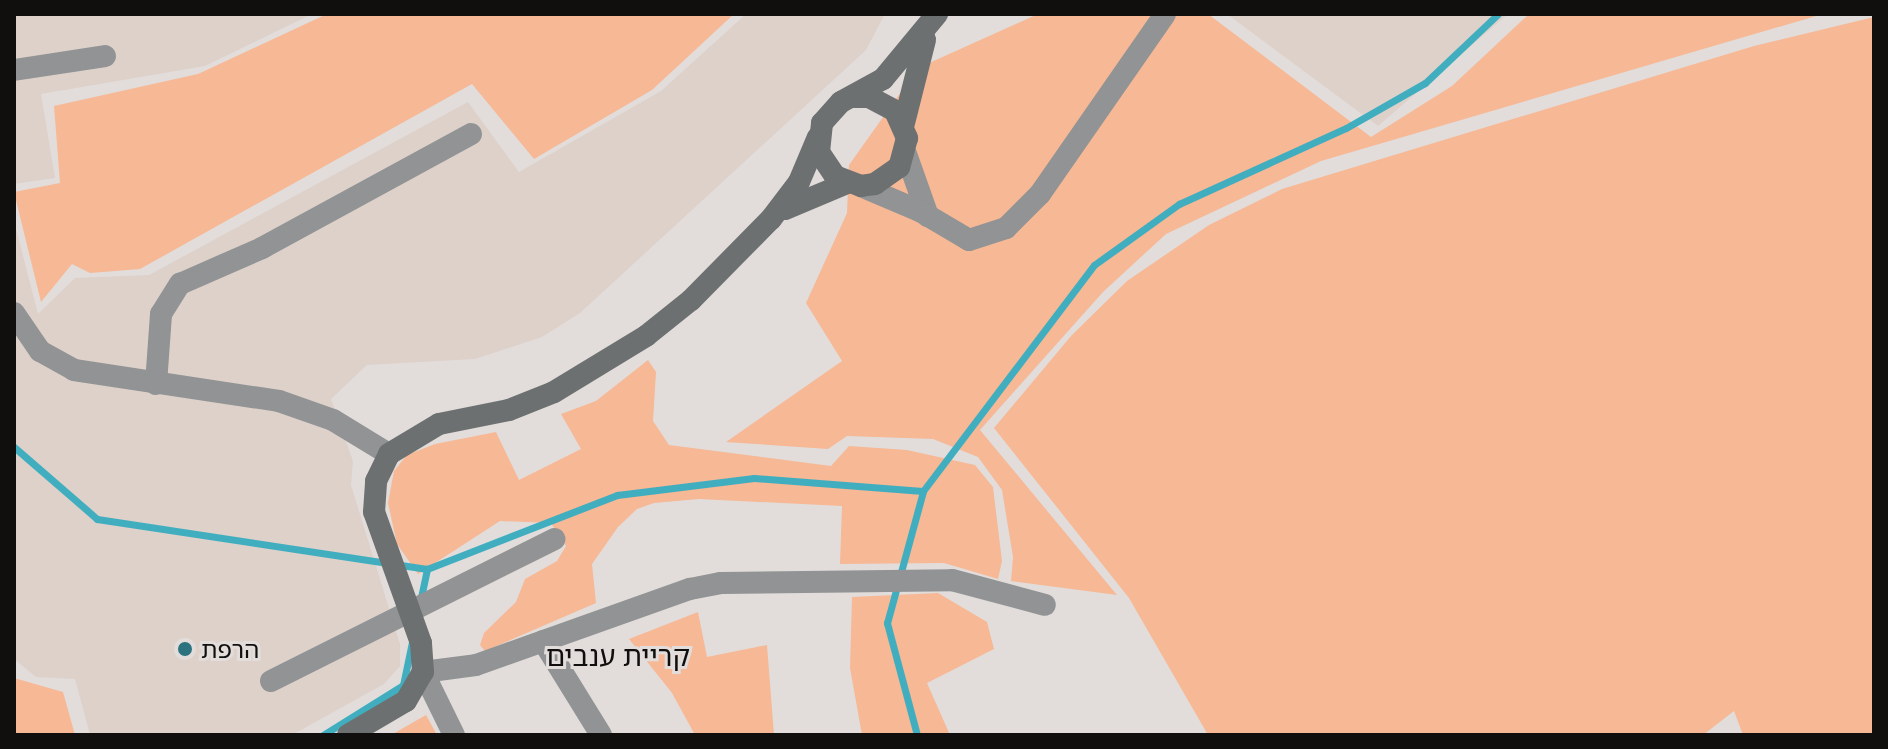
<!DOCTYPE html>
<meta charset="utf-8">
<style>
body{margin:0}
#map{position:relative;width:1888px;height:749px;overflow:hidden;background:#e2dddb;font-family:"Golos Text","Noto Sans Hebrew",sans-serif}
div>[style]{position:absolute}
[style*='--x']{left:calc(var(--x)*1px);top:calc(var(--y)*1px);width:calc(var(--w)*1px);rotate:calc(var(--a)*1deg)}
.built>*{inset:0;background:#ddd1ca}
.green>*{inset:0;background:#f6b895}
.stream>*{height:7px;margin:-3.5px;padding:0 3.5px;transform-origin:3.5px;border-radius:3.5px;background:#41aec0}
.minor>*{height:22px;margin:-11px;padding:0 11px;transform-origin:11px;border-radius:11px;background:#919394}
.secondary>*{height:22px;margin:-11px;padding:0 11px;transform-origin:11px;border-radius:11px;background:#6c7070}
.dots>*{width:22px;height:22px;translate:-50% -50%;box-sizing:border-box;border:4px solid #e2dddb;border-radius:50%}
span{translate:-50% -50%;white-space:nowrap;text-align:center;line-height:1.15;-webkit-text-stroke:6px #e2dddb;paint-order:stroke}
.poi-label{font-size:24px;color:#100f0e}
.left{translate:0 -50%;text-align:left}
.quarter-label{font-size:28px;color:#100f0e}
.frame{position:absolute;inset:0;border:16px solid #100f0e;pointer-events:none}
</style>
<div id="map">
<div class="built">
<div style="clip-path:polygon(14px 14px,312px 14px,205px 66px,41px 94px,55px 178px,14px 184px)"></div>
<div style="clip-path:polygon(746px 14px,885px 14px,866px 50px,580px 313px,542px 337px,475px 359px,367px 365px,331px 399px,353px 461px,351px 485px,400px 644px,400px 666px,384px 684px,292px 735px,90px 735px,75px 679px,36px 677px,14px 659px,14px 221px,38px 314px,75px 278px,149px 275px,468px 102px,519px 172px,661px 91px)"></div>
<div style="clip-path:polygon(1227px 14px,1508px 14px,1378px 126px)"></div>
</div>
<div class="green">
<div style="clip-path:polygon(327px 14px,734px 14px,652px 90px,534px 159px,472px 84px,140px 269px,90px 273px,72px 264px,41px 302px,14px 192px,60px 183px,54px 106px,198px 74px)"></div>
<div style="clip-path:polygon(1038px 14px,1208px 14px,1371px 137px,1452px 86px,1529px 14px,1823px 14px,1321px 161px,1166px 234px,1103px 292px,980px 430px,1117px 595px,1011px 581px,1013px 557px,1002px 490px,978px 457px,933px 439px,847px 436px,828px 449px,726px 442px,842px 361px,806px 303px,847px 213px,849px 165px,918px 68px)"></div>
<div style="clip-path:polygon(1874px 17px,1874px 735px,1743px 735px,1734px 711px,1703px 735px,1208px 735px,1129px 598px,994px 428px,1071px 336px,1127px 281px,1209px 225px,1282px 189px,1754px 46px)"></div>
<div style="clip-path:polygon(648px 360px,656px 372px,653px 421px,669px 445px,831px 466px,849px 446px,907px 450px,975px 465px,993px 487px,1002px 561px,998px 579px,944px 563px,840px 564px,842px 506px,699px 499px,654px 503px,637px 509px,618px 527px,592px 564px,596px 603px,485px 651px,480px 645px,484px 633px,516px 602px,525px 579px,557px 561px,566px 546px,551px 523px,500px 521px,418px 574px,397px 544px,388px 503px,394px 471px,407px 455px,435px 444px,496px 432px,519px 480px,581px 449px,561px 414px,596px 401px)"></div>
<div style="clip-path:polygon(938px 593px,987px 622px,994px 649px,927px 683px,950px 735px,862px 735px,850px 668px,852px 597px)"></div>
<div style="clip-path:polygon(698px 612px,707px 657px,767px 645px,774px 735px,695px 735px,672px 693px,629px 639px)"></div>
<div style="clip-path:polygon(14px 678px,63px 692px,75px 735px,14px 735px)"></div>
<div style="clip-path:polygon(426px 715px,437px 735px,391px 735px)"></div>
</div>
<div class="stream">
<div style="--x:14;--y:447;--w:110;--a:40.9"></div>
<div style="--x:97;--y:519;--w:334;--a:8.6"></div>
<div style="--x:420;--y:602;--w:34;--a:-78"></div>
<div style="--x:427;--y:569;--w:204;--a:-21.3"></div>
<div style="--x:617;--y:495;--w:138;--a:-7.1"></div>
<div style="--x:754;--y:478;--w:169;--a:4.4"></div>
<div style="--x:323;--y:735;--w:94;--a:-32"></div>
<div style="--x:403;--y:685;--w:44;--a:-78.2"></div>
<div style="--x:917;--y:735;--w:116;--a:-105"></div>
<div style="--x:887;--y:623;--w:137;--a:-74.7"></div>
<div style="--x:923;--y:491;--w:283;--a:-52.9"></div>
<div style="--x:1094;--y:265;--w:105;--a:-35.7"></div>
<div style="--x:1179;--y:204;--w:183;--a:-24.5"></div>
<div style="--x:1346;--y:128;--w:91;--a:-29.7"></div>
<div style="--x:1425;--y:83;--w:100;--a:-43.4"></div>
</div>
<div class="minor">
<div style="--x:14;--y:70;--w:92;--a:-8.7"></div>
<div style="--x:906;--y:154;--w:66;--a:70.5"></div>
<div style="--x:861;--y:186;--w:64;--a:23"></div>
<div style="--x:920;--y:211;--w:57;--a:30.6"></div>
<div style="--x:969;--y:240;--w:39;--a:-18"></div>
<div style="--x:1006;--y:228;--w:48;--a:-45"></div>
<div style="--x:1040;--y:194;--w:219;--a:-55.2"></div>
<div style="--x:14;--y:313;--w:46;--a:55.6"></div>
<div style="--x:40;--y:351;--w:39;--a:29"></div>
<div style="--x:74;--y:370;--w:207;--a:8.6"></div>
<div style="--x:279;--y:401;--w:57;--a:19.4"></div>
<div style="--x:333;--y:420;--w:66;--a:31.3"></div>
<div style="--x:156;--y:384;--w:70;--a:-85.9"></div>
<div style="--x:161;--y:314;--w:36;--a:-58"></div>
<div style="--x:180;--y:284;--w:90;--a:-23.7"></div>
<div style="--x:262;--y:248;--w:238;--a:-28.6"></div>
<div style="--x:543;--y:641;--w:110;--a:58.3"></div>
<div style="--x:271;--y:681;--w:317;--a:-26.6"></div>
<div style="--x:454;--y:735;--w:70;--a:-116.2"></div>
<div style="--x:423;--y:672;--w:53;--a:-7.5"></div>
<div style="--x:476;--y:665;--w:227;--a:-19.6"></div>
<div style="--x:690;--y:589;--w:32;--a:-11"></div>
<div style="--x:721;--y:583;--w:231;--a:-0.7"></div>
<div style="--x:952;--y:580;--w:96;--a:15"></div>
</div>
<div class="secondary">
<div style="--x:855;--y:97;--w:14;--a:0"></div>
<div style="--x:869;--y:97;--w:30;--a:28"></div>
<div style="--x:895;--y:111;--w:30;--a:66"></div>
<div style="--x:907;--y:138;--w:30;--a:105"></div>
<div style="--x:899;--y:167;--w:29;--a:145"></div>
<div style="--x:875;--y:184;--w:14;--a:172"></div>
<div style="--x:861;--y:186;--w:28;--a:-159"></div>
<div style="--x:835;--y:176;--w:29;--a:-124"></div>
<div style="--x:819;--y:152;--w:29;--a:-84"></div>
<div style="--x:822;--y:123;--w:28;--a:-48"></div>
<div style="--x:841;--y:102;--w:48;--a:-28.7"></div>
<div style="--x:883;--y:79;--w:85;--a:-50.3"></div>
<div style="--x:904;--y:123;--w:86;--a:-75.8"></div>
<div style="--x:785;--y:209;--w:67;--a:-22.8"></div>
<div style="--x:348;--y:735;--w:67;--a:-30.4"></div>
<div style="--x:406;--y:701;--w:34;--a:-60"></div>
<div style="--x:423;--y:672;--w:29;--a:-94"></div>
<div style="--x:421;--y:643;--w:139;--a:-109.7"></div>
<div style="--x:374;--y:512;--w:31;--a:-86"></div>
<div style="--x:376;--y:481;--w:30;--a:-64"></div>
<div style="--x:389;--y:454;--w:58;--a:-31"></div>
<div style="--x:439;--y:424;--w:71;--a:-11.3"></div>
<div style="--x:509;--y:410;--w:48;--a:-21.8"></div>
<div style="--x:554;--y:392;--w:108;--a:-31.3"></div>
<div style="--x:646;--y:336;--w:58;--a:-38.7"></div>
<div style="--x:691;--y:300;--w:114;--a:-45.4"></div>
<div style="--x:771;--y:219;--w:46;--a:-52.9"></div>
<div style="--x:799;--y:182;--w:49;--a:-67.1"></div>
</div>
<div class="dots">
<div style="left:185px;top:649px;background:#2c737f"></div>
</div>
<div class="poi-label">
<span class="left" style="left:201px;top:649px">הרפת</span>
</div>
<div class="quarter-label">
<span style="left:618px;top:656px">קריית ענבים</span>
</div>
<div class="frame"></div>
</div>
